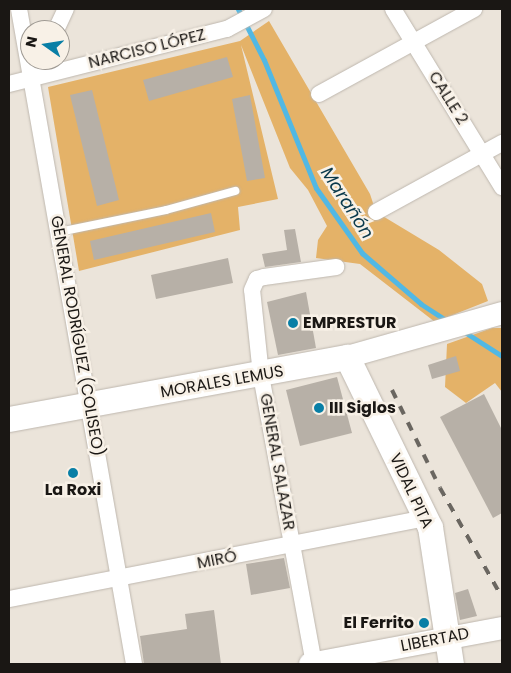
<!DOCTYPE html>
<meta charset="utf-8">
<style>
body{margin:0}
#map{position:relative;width:511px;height:673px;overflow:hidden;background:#ebe4da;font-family:Poppins,sans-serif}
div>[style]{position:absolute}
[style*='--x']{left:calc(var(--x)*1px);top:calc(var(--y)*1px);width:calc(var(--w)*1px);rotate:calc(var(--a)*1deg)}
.green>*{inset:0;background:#e4b268}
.stream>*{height:5px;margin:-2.5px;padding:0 2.5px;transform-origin:2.5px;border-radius:2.5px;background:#51b8e4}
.building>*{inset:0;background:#b7b0a7}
.roads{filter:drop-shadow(0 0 1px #beb7ae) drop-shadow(0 0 1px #beb7ae)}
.lane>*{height:8px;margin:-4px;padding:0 4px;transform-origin:4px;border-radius:4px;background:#fff}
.street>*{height:16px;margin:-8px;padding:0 8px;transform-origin:8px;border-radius:8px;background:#fff}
.secondary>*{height:22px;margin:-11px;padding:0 11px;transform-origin:11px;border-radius:11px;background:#fff}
.primary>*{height:25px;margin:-12.5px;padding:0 12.5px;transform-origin:12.5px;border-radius:12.5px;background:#fff}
.rail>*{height:4px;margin-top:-2px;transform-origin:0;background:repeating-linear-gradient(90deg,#6a6660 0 9px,transparent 0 18px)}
.dots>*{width:14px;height:14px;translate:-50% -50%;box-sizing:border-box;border:2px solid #f8f1e7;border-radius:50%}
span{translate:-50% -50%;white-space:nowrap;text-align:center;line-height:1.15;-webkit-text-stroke:5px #f8f1e7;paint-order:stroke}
.street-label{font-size:16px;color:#1a1714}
.poi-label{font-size:16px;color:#1a1714;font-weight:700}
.left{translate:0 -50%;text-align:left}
.right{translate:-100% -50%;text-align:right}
.water-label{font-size:18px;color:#0a394b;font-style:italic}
.frame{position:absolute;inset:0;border:10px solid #1a1714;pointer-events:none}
.north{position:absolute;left:20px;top:20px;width:50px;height:50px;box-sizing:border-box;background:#f8f1e7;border:1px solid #9f9a93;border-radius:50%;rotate:283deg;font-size:14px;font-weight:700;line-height:20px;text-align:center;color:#1a1714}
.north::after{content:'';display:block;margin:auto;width:18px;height:22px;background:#097fa6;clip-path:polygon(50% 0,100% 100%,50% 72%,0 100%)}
</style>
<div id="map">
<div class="green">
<div style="clip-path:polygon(269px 21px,370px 194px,376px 212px,439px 250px,482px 284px,488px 301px,435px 322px,360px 264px,316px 258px,318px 240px,327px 226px,308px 190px,290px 168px,241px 45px,278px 199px,238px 207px,240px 230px,79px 271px,48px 87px,240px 41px)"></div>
<div style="clip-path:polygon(492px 328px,502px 328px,502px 392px,495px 383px,466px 403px,445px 387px,447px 344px)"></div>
</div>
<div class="stream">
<div style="--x:238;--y:9;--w:57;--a:63"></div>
<div style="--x:264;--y:60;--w:138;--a:67.9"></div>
<div style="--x:316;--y:188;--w:80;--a:54.7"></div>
<div style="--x:362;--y:253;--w:78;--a:40.8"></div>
<div style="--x:421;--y:304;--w:31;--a:33"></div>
<div style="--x:463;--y:331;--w:46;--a:32.7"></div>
</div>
<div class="building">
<div style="clip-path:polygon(227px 57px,233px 77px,149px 101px,143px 80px)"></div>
<div style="clip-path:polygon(92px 90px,119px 200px,97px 206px,70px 95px)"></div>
<div style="clip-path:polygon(250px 95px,265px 178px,247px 181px,232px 99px)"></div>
<div style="clip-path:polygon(211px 213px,215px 232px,94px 260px,90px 241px)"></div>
<div style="clip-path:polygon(295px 229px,301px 262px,265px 267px,262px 254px,287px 250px,284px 230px)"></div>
<div style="clip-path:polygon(228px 258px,233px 283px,156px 299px,151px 275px)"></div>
<div style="clip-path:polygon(306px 292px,316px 348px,278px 355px,267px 302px)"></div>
<div style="clip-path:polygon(456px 356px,460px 371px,432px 379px,428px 365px)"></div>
<div style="clip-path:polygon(337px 377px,352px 433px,300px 446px,286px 390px)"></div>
<div style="clip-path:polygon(484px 394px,502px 430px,502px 513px,493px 518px,440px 417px)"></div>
<div style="clip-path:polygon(284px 558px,290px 588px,251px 595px,246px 564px)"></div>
<div style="clip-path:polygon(468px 589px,477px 616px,460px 620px,455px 593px)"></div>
<div style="clip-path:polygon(214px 610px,221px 664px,144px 664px,140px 636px,187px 629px,185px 614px)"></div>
</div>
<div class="roads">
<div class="lane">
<div style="--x:59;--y:232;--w:109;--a:-11.6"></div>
<div style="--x:166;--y:210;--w:72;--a:-15.4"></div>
</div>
<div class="street">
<div style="--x:19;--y:9;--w:665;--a:80.04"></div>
<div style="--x:393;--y:9;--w:209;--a:58.5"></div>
<div style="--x:56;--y:30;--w:23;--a:-65"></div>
<div style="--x:9;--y:84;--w:225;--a:-14.2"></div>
<div style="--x:227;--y:29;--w:42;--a:-28.4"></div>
<div style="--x:319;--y:94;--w:177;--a:-28.7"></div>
<div style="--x:376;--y:212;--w:144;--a:-28.7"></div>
<div style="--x:9;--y:599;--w:425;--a:-11"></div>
<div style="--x:314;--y:664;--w:294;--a:-100.4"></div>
<div style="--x:261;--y:375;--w:85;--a:-96"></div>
<div style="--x:252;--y:290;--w:12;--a:-66"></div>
<div style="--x:257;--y:279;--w:7;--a:-16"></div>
<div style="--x:264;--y:277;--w:73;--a:-7.9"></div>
</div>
<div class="secondary">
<div style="--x:347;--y:357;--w:161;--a:-15.8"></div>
<div style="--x:310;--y:664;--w:195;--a:-10.6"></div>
</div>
<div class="primary">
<div style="--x:9;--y:419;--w:344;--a:-10.4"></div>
<div style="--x:347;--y:357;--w:189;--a:64"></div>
<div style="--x:430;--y:527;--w:139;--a:81.3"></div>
</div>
</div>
<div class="rail">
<div style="--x:392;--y:390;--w:109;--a:63.9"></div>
<div style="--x:440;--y:488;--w:125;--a:60.4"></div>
</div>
<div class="dots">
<div style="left:293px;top:323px;background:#097fa6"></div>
<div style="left:319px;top:408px;background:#097fa6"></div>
<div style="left:73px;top:473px;background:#097fa6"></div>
<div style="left:424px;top:623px;background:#097fa6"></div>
</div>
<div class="street-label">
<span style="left:147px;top:49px;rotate:-14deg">NARCISO LÓPEZ</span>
<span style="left:448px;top:98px;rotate:58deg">CALLE 2</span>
<span style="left:77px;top:336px;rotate:80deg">GENERAL RODRÍGUEZ (COLISEO)</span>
<span style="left:222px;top:382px;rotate:-10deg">MORALES LEMUS</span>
<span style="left:277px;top:462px;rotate:80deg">GENERAL SALAZAR</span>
<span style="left:411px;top:491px;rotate:65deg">VIDAL PITA</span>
<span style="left:217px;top:560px;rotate:-11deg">MIRÓ</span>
<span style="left:435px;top:640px;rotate:-11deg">LIBERTAD</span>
</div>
<div class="poi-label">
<span class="left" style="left:303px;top:323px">EMPRESTUR</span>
<span class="left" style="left:329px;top:408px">III Siglos</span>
<span style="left:73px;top:490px">La Roxi</span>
<span class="right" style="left:414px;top:623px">El Ferrito</span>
</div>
<div class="water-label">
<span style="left:347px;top:203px;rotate:57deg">Marañón</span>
</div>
<div class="frame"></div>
<div class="north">N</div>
</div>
